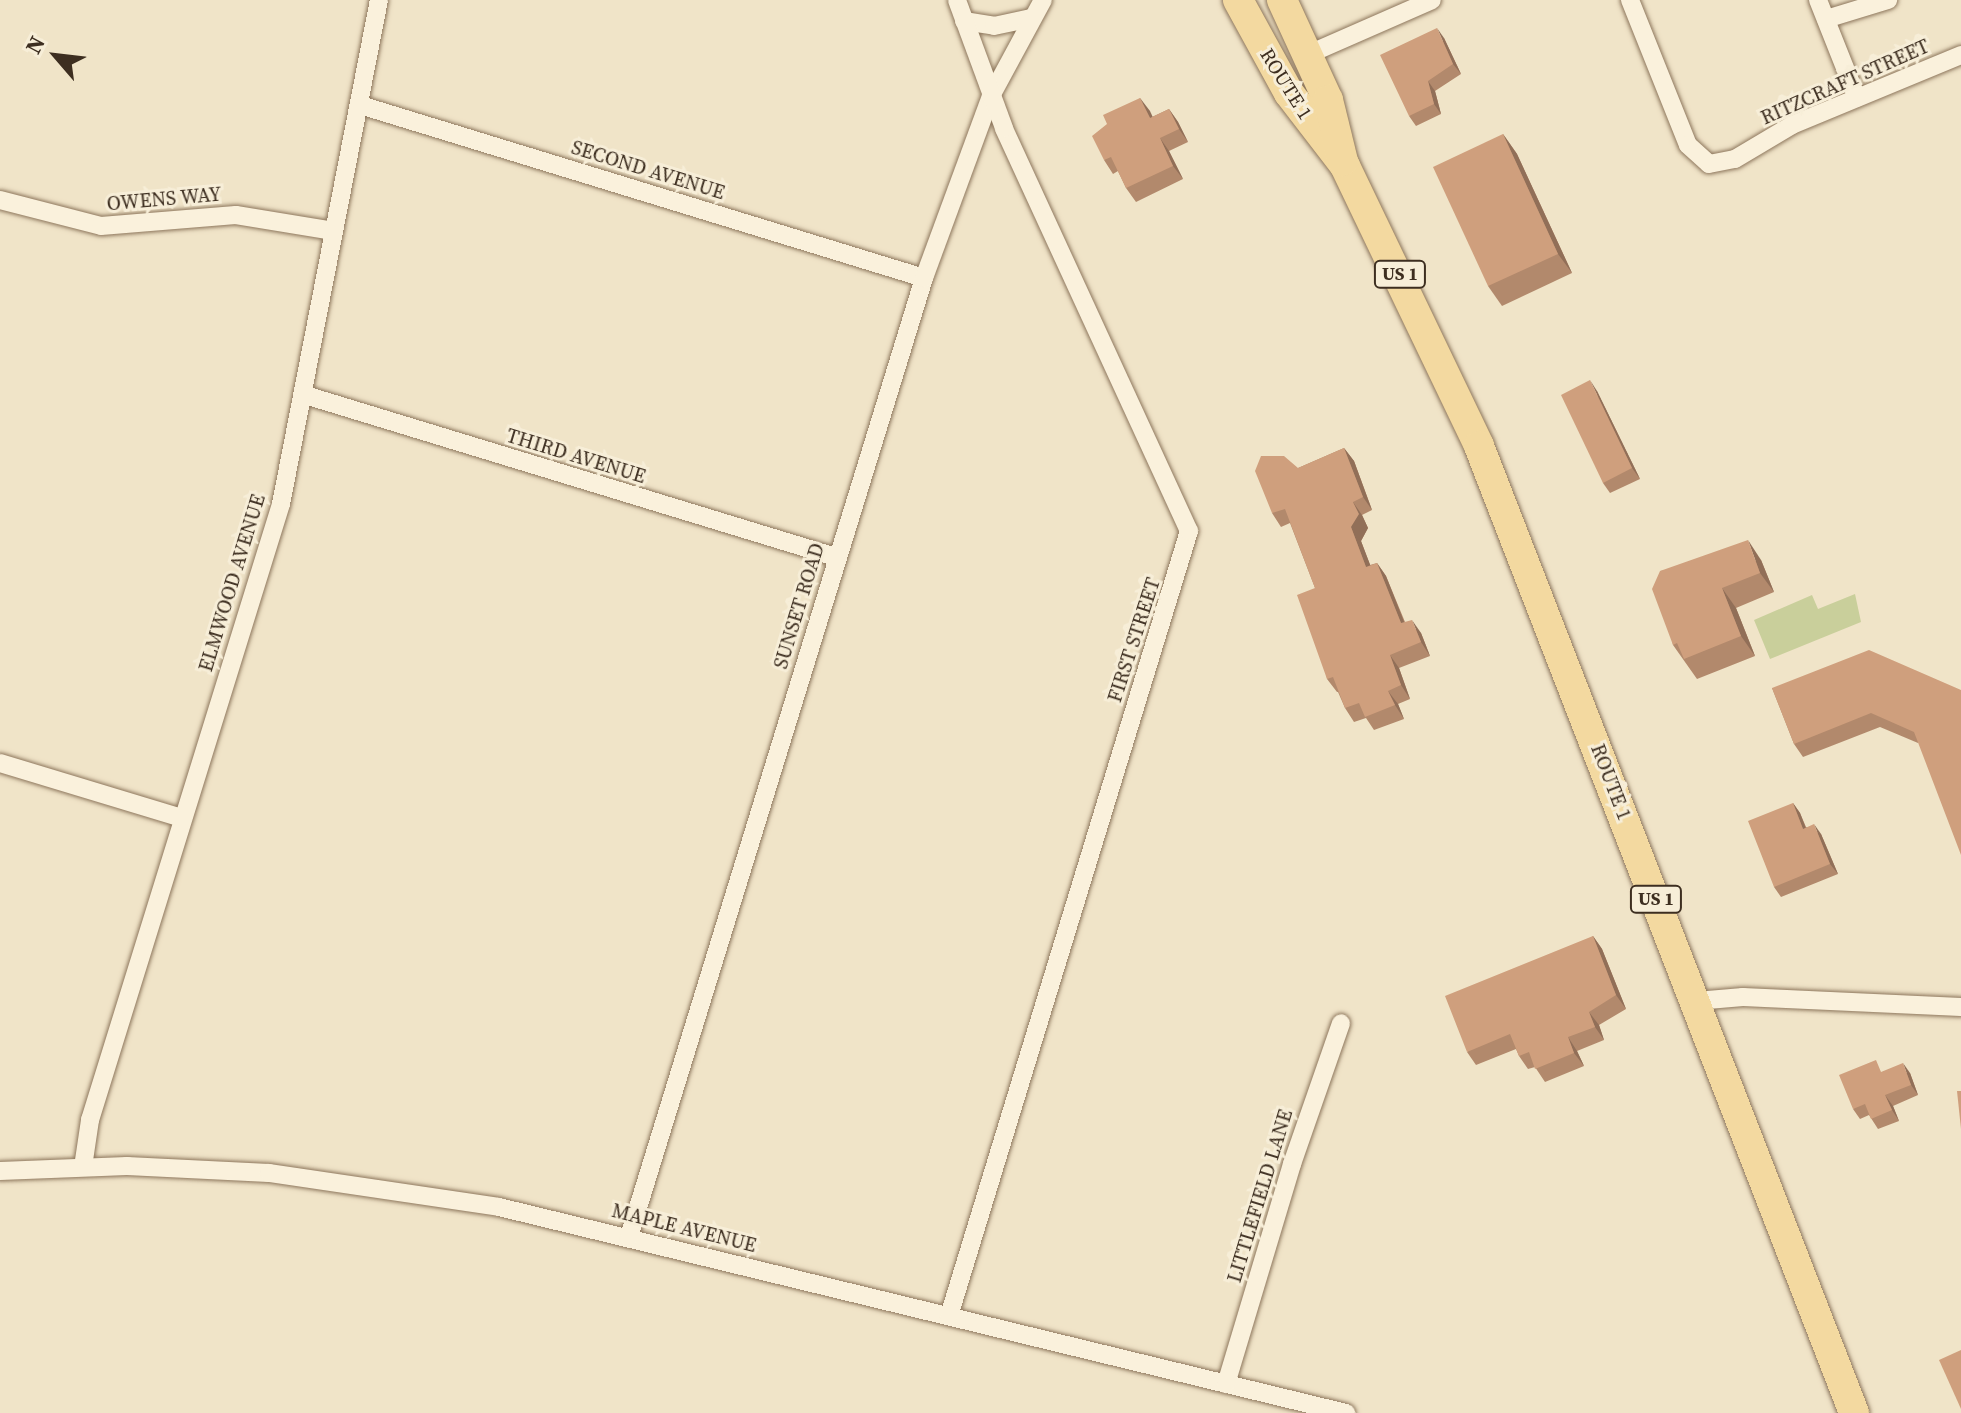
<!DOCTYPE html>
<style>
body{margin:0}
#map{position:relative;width:1961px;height:1413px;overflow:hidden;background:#f0e4c8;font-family:"Source Serif 4",serif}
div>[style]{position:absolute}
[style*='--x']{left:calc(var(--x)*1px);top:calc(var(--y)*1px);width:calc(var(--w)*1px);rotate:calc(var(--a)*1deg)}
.green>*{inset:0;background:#c9cf9b}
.roads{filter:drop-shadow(0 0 2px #8d765c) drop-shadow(0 0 2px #8d765c)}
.minor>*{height:18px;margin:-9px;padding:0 9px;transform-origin:9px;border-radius:9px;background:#faf1dc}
.primary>*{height:30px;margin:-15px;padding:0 15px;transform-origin:15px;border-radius:15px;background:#f3d9a0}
.wall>*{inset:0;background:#b2896c}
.shaded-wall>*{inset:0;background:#916f58}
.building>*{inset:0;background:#cf9f7d}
span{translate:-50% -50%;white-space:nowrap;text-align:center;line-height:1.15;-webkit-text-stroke:6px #f7eed8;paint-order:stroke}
.shield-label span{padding:2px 6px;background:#f7eed8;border:2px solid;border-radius:6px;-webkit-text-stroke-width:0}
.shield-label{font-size:18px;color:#3d2e20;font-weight:700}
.street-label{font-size:20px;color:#3d2e20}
.north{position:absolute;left:16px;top:16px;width:80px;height:80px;-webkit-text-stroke:6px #f7eed8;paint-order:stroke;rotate:298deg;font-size:22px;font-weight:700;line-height:32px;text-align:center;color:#3d2e20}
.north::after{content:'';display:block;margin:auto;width:28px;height:36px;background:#3d2e20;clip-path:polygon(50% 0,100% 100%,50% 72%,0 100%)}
</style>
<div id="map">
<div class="green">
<div style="clip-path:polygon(1855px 594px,1861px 622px,1770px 659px,1754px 620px,1812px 595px,1818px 609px)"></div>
</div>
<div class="roads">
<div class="minor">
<div style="--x:1630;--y:0;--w:156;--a:68.2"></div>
<div style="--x:1688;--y:145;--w:28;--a:42"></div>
<div style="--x:1709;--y:164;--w:26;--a:-11"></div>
<div style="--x:1735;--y:159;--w:66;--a:-30.8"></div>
<div style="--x:1792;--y:125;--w:183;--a:-22.5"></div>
<div style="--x:1818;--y:0;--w:105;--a:68.3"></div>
<div style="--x:1826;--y:19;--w:65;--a:-17"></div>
<div style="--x:964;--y:21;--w:30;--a:9"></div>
<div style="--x:994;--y:26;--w:39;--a:-12"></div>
<div style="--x:1309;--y:54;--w:134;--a:-23.7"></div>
<div style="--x:360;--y:105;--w:590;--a:17.05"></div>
<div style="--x:0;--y:200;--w:104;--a:14.4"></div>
<div style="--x:101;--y:226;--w:135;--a:-4.7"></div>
<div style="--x:236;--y:215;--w:99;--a:9.3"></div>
<div style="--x:305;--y:395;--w:555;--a:16.97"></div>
<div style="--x:0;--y:763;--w:190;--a:16.8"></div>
<div style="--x:1696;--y:1001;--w:47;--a:-4.9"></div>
<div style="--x:1743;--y:997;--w:218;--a:2.6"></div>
<div style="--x:83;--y:1167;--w:48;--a:-81.5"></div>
<div style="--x:90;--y:1120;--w:645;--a:-72.77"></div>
<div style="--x:281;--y:504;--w:513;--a:-79"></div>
<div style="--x:0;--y:1171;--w:127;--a:-2.3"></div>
<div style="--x:127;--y:1166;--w:142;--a:2.8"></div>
<div style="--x:269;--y:1173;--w:232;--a:8.4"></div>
<div style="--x:499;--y:1207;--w:872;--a:13.67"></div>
<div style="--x:629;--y:1237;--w:1003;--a:-72.9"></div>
<div style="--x:924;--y:278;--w:194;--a:-69.8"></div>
<div style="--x:991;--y:96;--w:109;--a:-61.6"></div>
<div style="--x:949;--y:1316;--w:821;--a:-73"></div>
<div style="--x:1189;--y:531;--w:443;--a:-114.7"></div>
<div style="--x:1004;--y:128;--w:136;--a:-110.2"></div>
<div style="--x:1226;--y:1384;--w:230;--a:-73.3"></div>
<div style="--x:1292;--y:1164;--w:149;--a:-70.8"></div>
</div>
<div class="primary">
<div style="--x:1238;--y:0;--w:106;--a:61.3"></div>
<div style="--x:1289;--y:93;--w:92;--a:52.5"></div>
<div style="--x:1345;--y:166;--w:310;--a:64.4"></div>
<div style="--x:1479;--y:446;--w:1037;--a:68.8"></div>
<div style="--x:1282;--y:0;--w:110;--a:65.3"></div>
<div style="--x:1328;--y:100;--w:63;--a:76.2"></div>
</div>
</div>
<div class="wall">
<div style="clip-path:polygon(1444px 38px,1461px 74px,1435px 91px,1441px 114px,1416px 126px,1409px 116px)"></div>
<div style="clip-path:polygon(1140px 98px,1152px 117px,1169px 109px,1178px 122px,1188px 142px,1169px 151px,1183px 179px,1136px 202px,1126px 188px,1118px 171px,1113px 174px,1104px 160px)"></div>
<div style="clip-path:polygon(1503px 134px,1517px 154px,1572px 273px,1502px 306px,1488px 286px)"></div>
<div style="clip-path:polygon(1597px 391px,1640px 479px,1610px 493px,1603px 483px)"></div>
<div style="clip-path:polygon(1344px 448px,1354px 461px,1372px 510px,1362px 515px,1368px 528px,1361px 541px,1370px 565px,1377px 563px,1386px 576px,1405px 622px,1421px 633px,1430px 656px,1399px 668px,1410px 699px,1398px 704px,1404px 719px,1374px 730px,1366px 718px,1354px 722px,1345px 708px,1338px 692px,1337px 692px,1327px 679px,1315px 588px,1290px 523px,1281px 527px,1272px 513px,1298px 468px)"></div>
<div style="clip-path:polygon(1761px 560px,1774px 592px,1736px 608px,1755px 656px,1697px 679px,1673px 645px,1660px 571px)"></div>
<div style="clip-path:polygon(1772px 688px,1961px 690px,1918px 743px,1880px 727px,1803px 757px,1794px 744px)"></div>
<div style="clip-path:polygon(1793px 803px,1800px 813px,1806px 827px,1821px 834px,1838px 874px,1781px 897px,1774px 887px)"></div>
<div style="clip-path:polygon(1593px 936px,1602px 949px,1626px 1009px,1599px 1025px,1604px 1040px,1577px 1051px,1584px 1066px,1545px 1082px,1535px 1067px,1528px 1069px,1519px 1056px,1516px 1049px,1476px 1065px,1467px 1052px)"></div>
<div style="clip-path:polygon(1884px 1071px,1910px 1073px,1918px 1095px,1893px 1106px,1899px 1121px,1878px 1129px,1869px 1115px,1860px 1119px,1853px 1109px)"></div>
</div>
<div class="shaded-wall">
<div style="clip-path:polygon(1437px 28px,1444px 38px,1461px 74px,1453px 64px)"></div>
<div style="clip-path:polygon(1428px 81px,1435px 91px,1441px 114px,1434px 104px)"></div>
<div style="clip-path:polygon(1140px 98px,1150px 111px,1159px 131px,1150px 118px)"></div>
<div style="clip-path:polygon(1169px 109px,1178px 122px,1188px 142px,1179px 129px)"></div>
<div style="clip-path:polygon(1503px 134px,1517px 154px,1572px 273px,1558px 254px)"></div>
<div style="clip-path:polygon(1160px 138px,1169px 151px,1183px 179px,1173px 166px)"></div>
<div style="clip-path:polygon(1590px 380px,1597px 391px,1640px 479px,1632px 468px)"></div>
<div style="clip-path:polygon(1344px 448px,1354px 461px,1372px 510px,1363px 497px)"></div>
<div style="clip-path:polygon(1353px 502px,1362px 515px,1368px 528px,1361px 541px,1376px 580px,1366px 567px,1351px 527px)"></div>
<div style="clip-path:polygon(1748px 540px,1761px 560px,1774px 592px,1760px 573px)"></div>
<div style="clip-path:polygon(1377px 563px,1386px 576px,1410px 637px,1401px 623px)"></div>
<div style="clip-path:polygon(1722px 588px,1736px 608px,1755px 656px,1741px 636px)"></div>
<div style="clip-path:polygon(1412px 620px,1421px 633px,1430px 656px,1421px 642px)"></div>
<div style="clip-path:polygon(1390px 655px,1399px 668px,1410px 699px,1401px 685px)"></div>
<div style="clip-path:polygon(1388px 691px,1398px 704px,1404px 719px,1395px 705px)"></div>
<div style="clip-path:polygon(1793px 803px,1800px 813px,1810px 839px,1803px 829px)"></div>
<div style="clip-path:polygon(1814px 824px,1821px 834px,1838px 874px,1830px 864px)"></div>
<div style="clip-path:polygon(1593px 936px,1602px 949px,1626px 1009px,1616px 995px)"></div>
<div style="clip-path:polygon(1589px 1012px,1599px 1025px,1604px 1040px,1595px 1027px)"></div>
<div style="clip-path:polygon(1568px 1037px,1577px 1051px,1584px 1066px,1574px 1053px)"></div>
<div style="clip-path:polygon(1903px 1063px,1910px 1073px,1918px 1095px,1911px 1085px)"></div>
<div style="clip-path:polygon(1885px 1095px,1893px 1106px,1899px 1121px,1892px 1110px)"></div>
</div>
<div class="building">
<div style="clip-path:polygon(1437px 28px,1453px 64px,1428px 81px,1434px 104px,1409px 116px,1380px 55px)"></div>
<div style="clip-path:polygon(1140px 98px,1150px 118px,1169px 109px,1179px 129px,1160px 138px,1173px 166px,1126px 188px,1111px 157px,1104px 160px,1092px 136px,1107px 124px,1103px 115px)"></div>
<div style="clip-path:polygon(1503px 134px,1558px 254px,1488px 286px,1433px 167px)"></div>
<div style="clip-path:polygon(1590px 380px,1632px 468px,1603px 483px,1561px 395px)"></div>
<div style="clip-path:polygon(1344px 448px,1363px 497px,1353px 502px,1359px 514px,1351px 527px,1366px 567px,1377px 563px,1401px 623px,1412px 620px,1421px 642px,1390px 655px,1401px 685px,1388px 691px,1395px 705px,1365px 717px,1359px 703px,1345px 708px,1333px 677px,1327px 679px,1297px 595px,1315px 588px,1285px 509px,1272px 513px,1255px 471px,1261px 456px,1284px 456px,1298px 468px)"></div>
<div style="clip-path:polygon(1748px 540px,1760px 573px,1722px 588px,1741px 636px,1684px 659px,1677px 643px,1673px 645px,1652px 589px,1660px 571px)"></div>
<div style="clip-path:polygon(1869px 650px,1961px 690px,1961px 855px,1914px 732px,1871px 713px,1794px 744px,1772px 688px)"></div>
<div style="clip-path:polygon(1793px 803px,1803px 829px,1814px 824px,1830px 864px,1774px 887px,1748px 821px)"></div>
<div style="clip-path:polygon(1593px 936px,1616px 995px,1589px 1012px,1595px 1027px,1568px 1037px,1574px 1053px,1535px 1069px,1529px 1052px,1519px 1056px,1510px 1034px,1467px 1052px,1445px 996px)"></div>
<div style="clip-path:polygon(1876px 1060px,1881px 1072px,1903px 1063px,1911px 1085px,1885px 1095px,1892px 1110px,1871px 1119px,1865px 1104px,1853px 1109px,1839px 1075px)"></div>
<div style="clip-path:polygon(1957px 1091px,1961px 1091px,1961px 1129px)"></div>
<div style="clip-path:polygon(1961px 1350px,1961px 1409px,1939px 1360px)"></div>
</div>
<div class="shield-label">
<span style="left:1400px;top:274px">US 1</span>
<span style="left:1656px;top:899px">US 1</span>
</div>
<div class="street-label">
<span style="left:1845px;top:82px;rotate:-24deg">RITZCRAFT STREET</span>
<span style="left:1286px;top:84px;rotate:58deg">ROUTE 1</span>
<span style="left:648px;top:170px;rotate:17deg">SECOND AVENUE</span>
<span style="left:164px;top:199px;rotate:-5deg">OWENS WAY</span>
<span style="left:576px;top:456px;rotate:17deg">THIRD AVENUE</span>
<span style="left:232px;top:583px;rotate:-73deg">ELMWOOD AVENUE</span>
<span style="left:799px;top:606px;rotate:-73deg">SUNSET ROAD</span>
<span style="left:1134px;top:640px;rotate:-72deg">FIRST STREET</span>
<span style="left:1611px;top:782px;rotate:69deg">ROUTE 1</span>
<span style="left:1260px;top:1196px;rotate:-73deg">LITTLEFIELD LANE</span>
<span style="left:684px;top:1228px;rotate:14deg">MAPLE AVENUE</span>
</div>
<div class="north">N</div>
</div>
